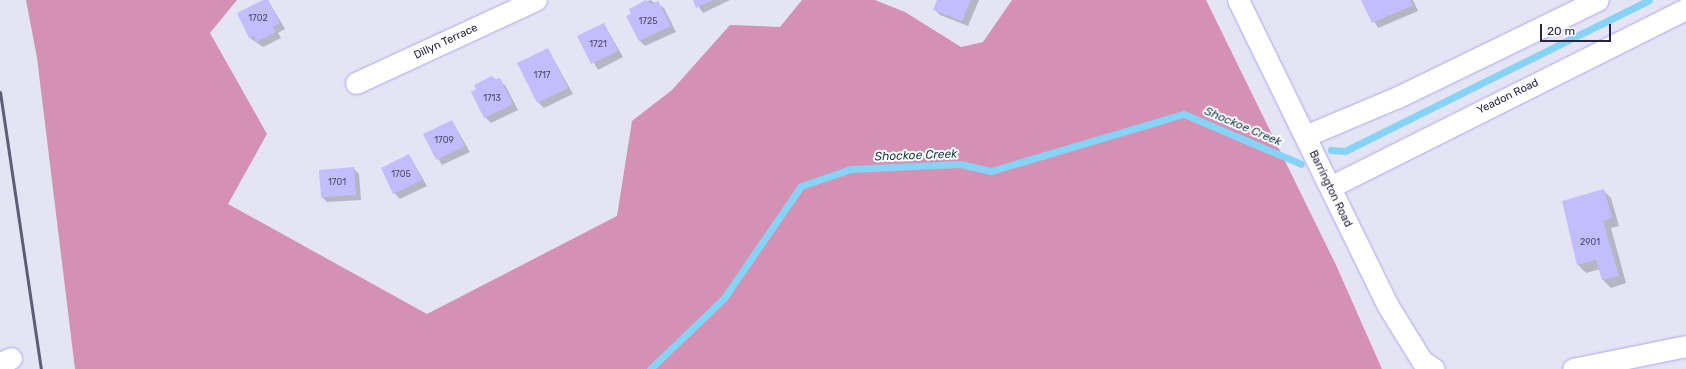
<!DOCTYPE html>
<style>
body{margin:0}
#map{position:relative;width:1686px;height:369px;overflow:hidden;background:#e4e4f4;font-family:Rubik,sans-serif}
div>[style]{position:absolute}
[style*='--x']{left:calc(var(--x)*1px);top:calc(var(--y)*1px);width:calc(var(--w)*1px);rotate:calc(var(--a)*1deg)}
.forest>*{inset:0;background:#d491b3}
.shadow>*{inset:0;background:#0003}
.stream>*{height:7px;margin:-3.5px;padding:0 3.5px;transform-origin:3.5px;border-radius:3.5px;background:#85d3f5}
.building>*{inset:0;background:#c2bdfc}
.roads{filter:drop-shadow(0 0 1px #ada6f3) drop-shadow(0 0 1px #ada6f3)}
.minor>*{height:21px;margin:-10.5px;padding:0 10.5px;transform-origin:10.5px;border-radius:10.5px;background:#fff}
.rail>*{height:3px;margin:-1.5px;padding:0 1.5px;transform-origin:1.5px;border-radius:1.5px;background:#5e5c76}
span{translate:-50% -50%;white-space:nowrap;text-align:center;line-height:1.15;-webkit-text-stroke:4px #fff;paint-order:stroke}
.number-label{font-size:9px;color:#4e4a70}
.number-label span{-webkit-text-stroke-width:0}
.street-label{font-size:11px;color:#272442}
.water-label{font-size:12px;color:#183c4b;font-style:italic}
.scale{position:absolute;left:1540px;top:24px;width:71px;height:18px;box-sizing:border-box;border:2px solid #272442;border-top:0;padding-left:5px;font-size:12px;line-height:14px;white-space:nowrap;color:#272442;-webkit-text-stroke:3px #fff;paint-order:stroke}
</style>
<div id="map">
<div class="forest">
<div style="clip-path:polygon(26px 0,237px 0,210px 33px,267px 134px,228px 204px,427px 314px,617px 216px,632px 121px,672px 90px,730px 25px,780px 27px,802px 0,875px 0,905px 12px,961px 47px,983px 42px,1012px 0,1206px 0,1336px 265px,1382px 369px,75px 369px,37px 58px)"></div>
</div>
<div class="shadow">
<div style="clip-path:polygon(268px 0,285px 29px,278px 33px,281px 38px,263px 47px,250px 38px,238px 13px)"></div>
<div style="clip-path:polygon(650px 0,664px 8px,676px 32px,645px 46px,640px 41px,630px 9px)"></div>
<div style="clip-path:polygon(694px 0,730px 0,703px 13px)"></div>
<div style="clip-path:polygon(939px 0,979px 0,968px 26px,940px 15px,935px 10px)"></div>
<div style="clip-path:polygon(1362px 0,1413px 0,1418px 11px,1378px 28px)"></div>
<div style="clip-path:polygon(604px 24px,623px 57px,598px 70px,579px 37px)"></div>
<div style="clip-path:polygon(548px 49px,573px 94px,544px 108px,538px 102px)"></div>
<div style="clip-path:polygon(492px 77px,505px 85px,518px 110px,491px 123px,485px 117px)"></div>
<div style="clip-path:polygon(452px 121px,470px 152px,442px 165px,424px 134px)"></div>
<div style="clip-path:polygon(409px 155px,427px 186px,400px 199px,394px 193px)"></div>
<div style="clip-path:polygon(353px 168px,359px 174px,361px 200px,327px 202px,322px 197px)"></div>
<div style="clip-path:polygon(1603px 190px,1611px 198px,1619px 226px,1611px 228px,1626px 283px,1611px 288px,1603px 280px,1600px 269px,1586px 273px,1578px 265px)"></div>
</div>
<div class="stream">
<div style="--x:1331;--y:150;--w:14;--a:4"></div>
<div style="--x:1345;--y:151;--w:339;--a:-26.4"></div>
<div style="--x:650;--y:369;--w:103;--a:-43.8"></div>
<div style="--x:724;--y:298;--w:136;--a:-55.5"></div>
<div style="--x:801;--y:186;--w:53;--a:-18.8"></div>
<div style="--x:851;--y:169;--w:109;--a:-2.6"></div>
<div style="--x:960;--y:164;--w:32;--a:13"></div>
<div style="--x:991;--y:171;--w:201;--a:-16.5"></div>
<div style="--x:1184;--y:114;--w:127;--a:23.1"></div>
</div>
<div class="building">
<div style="clip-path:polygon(263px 0,268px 0,280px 23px,273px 27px,276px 32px,256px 42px,254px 36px,249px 38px,237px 13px)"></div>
<div style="clip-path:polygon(646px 0,652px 4px,658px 1px,671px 26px,639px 41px,626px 16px,631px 14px,629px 9px)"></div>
<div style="clip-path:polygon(693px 0,713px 0,696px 8px)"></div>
<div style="clip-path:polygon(937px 0,971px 0,962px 21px,933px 10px)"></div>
<div style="clip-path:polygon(1361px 0,1410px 0,1413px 5px,1372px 23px)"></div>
<div style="clip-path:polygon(604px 23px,618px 51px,591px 64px,577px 36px)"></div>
<div style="clip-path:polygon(548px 48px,568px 88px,537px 103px,517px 63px)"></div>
<div style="clip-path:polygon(492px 76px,494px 80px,500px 78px,513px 104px,484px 118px,471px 92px,476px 89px,474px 85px)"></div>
<div style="clip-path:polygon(452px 120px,465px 146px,436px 160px,423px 134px)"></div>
<div style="clip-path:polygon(409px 154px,422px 180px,393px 194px,381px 168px)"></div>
<div style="clip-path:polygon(354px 167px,356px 195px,321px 197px,319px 170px)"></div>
<div style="clip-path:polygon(1604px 189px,1612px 218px,1603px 221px,1619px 276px,1602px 280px,1596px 260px,1577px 265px,1562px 201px)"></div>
</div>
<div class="roads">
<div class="minor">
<div style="--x:1238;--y:0;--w:341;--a:63.9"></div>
<div style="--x:1388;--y:306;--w:65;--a:58.3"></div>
<div style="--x:1422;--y:361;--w:14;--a:34"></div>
<div style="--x:356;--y:83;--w:198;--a:-24.8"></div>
<div style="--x:1305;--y:136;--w:101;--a:-22.8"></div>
<div style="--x:1398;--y:97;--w:222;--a:-25.9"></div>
<div style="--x:1330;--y:187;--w:398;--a:-26.6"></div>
<div style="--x:0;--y:363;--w:12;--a:-24"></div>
<div style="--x:1573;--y:369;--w:115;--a:-11.5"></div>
</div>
</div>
<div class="rail">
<div style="--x:0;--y:92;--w:280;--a:81.6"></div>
</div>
<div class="number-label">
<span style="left:258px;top:18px">1702</span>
<span style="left:648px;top:21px">1725</span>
<span style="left:598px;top:44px">1721</span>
<span style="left:542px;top:75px">1717</span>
<span style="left:492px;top:98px">1713</span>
<span style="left:444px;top:140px">1709</span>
<span style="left:401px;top:174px">1705</span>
<span style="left:337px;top:182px">1701</span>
<span style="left:1590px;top:242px">2901</span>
</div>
<div class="street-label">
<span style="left:446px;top:42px;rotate:-25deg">Dillyn Terrace</span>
<span style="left:1508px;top:97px;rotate:-26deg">Yeadon Road</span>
<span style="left:1330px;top:189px;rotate:64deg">Barrington Road</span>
</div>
<div class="water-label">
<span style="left:1243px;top:127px;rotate:23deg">Shockoe Creek</span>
<span style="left:916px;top:156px;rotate:-2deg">Shockoe Creek</span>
</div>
<div class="scale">20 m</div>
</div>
